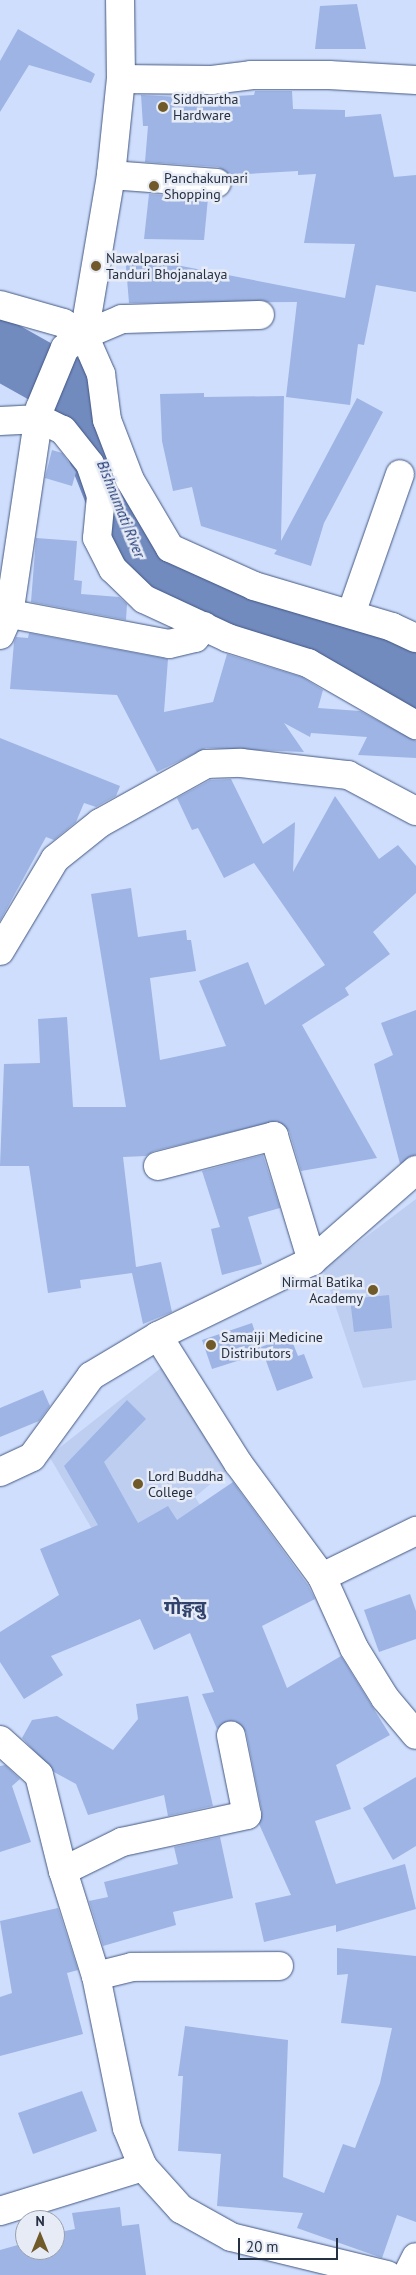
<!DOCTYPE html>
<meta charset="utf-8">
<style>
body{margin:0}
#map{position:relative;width:416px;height:2275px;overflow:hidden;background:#cfdefc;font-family:"PT Sans","Noto Sans Devanagari",sans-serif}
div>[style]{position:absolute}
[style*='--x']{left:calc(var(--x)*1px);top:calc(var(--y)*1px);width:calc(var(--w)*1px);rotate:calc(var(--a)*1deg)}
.built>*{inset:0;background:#becef0}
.river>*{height:60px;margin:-30px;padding:0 30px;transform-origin:30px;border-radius:30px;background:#728bbf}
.building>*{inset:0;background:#9db4e4}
.roads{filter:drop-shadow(0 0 1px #445883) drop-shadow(0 0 1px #445883)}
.minor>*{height:28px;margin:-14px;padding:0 14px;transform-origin:14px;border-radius:14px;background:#fff}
.dots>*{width:14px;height:14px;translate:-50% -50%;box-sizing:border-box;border:2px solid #e6ebf5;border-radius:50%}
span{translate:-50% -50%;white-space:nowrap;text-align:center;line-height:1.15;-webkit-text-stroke:5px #e6ebf5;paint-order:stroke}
.poi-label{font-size:14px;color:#263043}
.left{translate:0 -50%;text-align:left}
.right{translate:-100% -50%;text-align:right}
.water-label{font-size:15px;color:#1d3676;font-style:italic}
.district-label{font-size:19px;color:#30426c;font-weight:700}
.north{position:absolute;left:15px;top:2210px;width:50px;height:50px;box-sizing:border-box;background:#e6ebf5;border:1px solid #99a0ae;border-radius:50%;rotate:0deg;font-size:14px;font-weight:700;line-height:20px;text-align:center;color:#263043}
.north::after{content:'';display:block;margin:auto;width:18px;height:22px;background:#705a29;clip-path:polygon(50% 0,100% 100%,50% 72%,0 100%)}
.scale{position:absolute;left:238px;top:2238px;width:100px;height:22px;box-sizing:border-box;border:2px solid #263043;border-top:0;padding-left:6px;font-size:15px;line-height:18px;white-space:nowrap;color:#263043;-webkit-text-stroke:4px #e6ebf5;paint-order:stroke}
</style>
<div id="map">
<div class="built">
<div style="clip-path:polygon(416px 1199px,416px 1380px,363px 1388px,323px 1269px)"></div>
<div style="clip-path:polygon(166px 1364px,227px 1470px,195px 1497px,226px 1545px,128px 1590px,49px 1456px)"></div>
</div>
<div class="river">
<div style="--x:0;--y:349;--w:84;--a:29.3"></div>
<div style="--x:73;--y:390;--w:192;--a:68.3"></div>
<div style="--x:144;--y:568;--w:88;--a:27.1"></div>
<div style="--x:222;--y:608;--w:106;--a:15.4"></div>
<div style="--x:324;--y:636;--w:105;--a:29"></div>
</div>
<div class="building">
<div style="clip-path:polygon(357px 4px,366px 49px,315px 49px,320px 6px)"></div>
<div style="clip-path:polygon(18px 29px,95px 74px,91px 83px,29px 65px,0 112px,0 61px)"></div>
<div style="clip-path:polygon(255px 91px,292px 91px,293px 109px,345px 110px,345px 117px,381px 114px,394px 177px,416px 175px,416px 292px,376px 285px,364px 345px,358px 344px,350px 405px,286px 397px,297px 302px,129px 303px,125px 255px,345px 298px,355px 244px,304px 243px,316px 174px,298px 175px,298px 171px,230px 175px,218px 167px,145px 162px,148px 126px,143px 126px,141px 95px,199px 98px,254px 95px)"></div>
<div style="clip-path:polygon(149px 194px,208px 198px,204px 240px,144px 239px)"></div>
<div style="clip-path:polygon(204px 393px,204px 397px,284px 396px,281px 541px,357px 398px,383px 412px,324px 523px,311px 566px,274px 554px,277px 550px,201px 526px,192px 487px,173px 491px,162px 441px,160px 394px)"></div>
<div style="clip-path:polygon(52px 450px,62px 453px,76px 472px,72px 486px,45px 478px)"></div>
<div style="clip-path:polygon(36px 538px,77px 541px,74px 580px,82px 581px,81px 594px,119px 597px,127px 604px,126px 620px,31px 602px)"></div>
<div style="clip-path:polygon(29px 633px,168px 659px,164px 712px,213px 702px,227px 654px,302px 677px,323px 690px,318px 708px,360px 711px,416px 741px,416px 758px,358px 755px,367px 737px,311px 733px,310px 737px,284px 723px,304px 752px,206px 748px,157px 772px,117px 695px,10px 689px,14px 642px,16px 637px,28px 638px)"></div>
<div style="clip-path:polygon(0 738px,120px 786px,116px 796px,96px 807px,84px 803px,76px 822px,54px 840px,46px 837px,0 921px)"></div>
<div style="clip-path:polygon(231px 779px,263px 844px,295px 822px,293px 872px,335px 796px,379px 859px,398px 845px,416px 866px,416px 893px,373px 932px,390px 954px,345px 988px,349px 995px,302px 1025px,377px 1158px,301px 1171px,289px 1131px,277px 1121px,154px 1151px,146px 1156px,123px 1157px,136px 1267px,161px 1262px,172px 1312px,143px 1324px,132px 1273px,80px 1280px,81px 1288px,48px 1293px,29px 1166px,0 1166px,4px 1064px,40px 1063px,38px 1019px,67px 1017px,73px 1107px,126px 1107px,91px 894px,131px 888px,138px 937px,186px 930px,187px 940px,191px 940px,196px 971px,150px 978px,160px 1060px,226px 1046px,199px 981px,248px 962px,265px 1005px,325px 965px,254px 863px,224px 878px,198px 828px,192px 830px,177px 798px,210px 780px)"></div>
<div style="clip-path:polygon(416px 1010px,416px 1155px,400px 1164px,374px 1064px,393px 1055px,381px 1023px)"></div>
<div style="clip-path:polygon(263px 1155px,280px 1208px,248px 1217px,262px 1264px,222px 1275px,211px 1229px,220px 1227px,202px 1171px)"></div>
<div style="clip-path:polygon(389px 1295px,392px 1328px,354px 1332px,350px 1299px)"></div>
<div style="clip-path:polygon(252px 1323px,262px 1353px,212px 1369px,202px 1340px)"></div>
<div style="clip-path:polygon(290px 1336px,298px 1356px,304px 1354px,313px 1378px,277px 1391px,261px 1347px)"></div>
<div style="clip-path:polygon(43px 1390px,50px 1406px,39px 1421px,0 1437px,0 1408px)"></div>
<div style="clip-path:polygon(127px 1400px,146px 1419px,104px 1462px,138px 1523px,168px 1506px,177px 1520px,233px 1482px,308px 1585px,315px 1599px,262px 1626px,287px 1688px,341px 1656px,390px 1735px,336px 1765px,351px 1809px,315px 1821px,336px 1884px,405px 1864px,416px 1909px,336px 1932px,336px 1925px,264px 1942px,255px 1903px,291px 1895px,259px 1824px,262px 1812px,246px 1732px,235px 1721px,227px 1721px,217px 1729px,202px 1694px,214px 1692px,190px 1633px,154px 1650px,140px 1619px,51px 1656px,63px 1675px,24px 1699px,0 1662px,0 1632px,59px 1595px,40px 1549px,98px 1525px,64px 1466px)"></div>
<div style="clip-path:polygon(410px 1594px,416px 1611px,416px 1639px,379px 1652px,364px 1610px)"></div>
<div style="clip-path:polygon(188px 1696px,213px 1806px,168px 1816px,164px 1795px,88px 1815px,76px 1784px,54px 1772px,22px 1738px,32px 1720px,57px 1716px,113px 1750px,138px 1719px,136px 1704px)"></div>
<div style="clip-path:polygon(5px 1765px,20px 1779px,12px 1786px,31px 1842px,0 1852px,0 1766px)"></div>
<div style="clip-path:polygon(416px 1777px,416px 1846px,393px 1860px,363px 1808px)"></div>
<div style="clip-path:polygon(220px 1837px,233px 1898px,173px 1912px,176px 1925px,103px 1946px,89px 1901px,108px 1897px,104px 1882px,178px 1864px,174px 1847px)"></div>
<div style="clip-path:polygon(58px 1908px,78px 1970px,67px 1973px,83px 2034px,0 2056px,0 1997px,12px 1993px,0 1921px)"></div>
<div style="clip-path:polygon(337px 1948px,416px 1956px,416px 2222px,397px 2215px,382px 2258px,297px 2228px,303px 2213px,217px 2206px,221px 2154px,178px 2151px,183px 2076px,178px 2076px,185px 2026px,288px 2040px,283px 2177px,324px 2193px,343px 2144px,355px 2148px,380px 2083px,392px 2028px,341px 2023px,348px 1974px,337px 1975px)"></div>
<div style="clip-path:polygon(82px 2091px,97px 2131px,33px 2154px,18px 2113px)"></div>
<div style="clip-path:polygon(120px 2207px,122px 2226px,139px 2224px,146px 2275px,0 2275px,0 2250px,25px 2243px,25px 2250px,55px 2250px,55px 2233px,75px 2229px,72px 2213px)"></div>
</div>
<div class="roads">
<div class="minor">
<div style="--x:121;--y:79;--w:91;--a:0.6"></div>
<div style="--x:212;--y:80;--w:39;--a:-7"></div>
<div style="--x:251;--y:75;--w:78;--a:0"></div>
<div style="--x:329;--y:75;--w:87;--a:3.3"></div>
<div style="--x:111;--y:175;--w:106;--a:4.3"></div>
<div style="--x:0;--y:305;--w:66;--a:15.9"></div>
<div style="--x:63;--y:323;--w:24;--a:30"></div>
<div style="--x:84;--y:335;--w:43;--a:66.4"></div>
<div style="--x:101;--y:374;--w:46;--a:82.6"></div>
<div style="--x:107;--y:420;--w:64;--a:69"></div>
<div style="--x:130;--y:480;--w:79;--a:59.5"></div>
<div style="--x:170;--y:548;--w:92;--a:24.3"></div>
<div style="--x:254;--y:586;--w:144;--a:16.5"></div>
<div style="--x:392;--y:627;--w:26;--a:25"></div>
<div style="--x:84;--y:335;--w:41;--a:-22.8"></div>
<div style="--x:122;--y:319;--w:138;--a:-1.7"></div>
<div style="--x:0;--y:421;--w:40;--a:-2.9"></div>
<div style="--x:40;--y:419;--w:25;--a:26"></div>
<div style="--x:63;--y:430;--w:43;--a:51.5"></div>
<div style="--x:90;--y:464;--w:34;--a:71"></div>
<div style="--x:101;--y:496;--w:42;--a:95.4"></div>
<div style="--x:97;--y:538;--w:35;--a:63"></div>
<div style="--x:113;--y:569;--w:43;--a:44.1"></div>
<div style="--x:144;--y:599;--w:93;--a:24.9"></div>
<div style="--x:228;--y:638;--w:84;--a:17.4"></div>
<div style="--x:308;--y:663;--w:125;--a:29.9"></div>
<div style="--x:0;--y:612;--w:172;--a:10.7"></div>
<div style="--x:169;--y:644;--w:27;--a:-13"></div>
<div style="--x:195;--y:638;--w:15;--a:-53"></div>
<div style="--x:351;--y:614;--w:148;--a:-70.7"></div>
<div style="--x:0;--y:635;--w:22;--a:-66"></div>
<div style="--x:9;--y:615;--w:209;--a:-81.5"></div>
<div style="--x:40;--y:408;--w:65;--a:-67.4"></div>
<div style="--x:65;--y:348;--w:23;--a:-34"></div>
<div style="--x:84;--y:335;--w:162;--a:-80.4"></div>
<div style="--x:111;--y:175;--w:97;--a:-84.1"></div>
<div style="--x:121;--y:79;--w:79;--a:-90.7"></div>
<div style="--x:0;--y:951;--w:107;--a:-59.1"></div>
<div style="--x:55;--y:859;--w:58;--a:-38.7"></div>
<div style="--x:100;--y:823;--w:121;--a:-29.1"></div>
<div style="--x:206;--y:764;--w:35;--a:-2"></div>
<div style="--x:241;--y:763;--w:108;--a:6.4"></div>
<div style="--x:348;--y:775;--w:77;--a:27.9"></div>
<div style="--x:158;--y:1166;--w:120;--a:-14.5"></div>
<div style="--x:274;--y:1136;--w:131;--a:73.1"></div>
<div style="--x:158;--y:1336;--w:150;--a:57.8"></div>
<div style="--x:238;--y:1463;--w:142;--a:53.6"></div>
<div style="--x:322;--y:1577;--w:78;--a:65.7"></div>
<div style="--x:354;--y:1648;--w:59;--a:58.2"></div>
<div style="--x:385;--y:1698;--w:48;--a:50"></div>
<div style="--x:0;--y:1472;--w:35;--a:-25"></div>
<div style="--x:32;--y:1457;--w:100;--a:-53.9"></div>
<div style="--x:91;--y:1376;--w:78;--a:-30.8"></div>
<div style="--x:158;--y:1336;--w:171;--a:-26"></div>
<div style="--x:312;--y:1261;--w:138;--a:-41.2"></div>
<div style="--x:322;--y:1577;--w:105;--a:-26.1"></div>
<div style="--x:0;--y:1740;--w:52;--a:41.9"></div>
<div style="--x:39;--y:1775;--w:99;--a:76"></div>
<div style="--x:63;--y:1871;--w:110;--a:72.6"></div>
<div style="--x:96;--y:1976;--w:155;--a:78.5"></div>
<div style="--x:127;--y:2128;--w:42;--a:67.7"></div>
<div style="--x:143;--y:2167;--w:57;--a:47.9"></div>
<div style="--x:181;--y:2209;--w:57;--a:29.2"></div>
<div style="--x:231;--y:2237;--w:161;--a:13.7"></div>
<div style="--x:63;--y:1871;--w:66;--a:-26.2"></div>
<div style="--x:122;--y:1842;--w:128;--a:-12.2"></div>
<div style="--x:247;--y:1815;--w:81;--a:-101.4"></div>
<div style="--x:96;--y:1976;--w:37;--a:-14"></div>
<div style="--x:132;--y:1967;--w:147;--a:-0.4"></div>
<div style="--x:0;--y:2211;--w:150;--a:-17.1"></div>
<div style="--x:407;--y:2275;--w:20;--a:-63"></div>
</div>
</div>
<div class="dots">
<div style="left:163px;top:107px;background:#705a29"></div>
<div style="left:154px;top:186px;background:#705a29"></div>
<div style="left:96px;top:266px;background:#705a29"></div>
<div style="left:373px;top:1290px;background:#705a29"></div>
<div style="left:211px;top:1345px;background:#705a29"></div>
<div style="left:138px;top:1484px;background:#705a29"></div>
</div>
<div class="poi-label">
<span class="left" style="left:173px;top:107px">Siddhartha<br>Hardware</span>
<span class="left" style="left:164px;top:186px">Panchakumari<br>Shopping</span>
<span class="left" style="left:106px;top:266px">Nawalparasi<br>Tanduri Bhojanalaya</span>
<span class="right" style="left:363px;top:1290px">Nirmal Batika<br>Academy</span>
<span class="left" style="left:221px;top:1345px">Samaiji Medicine<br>Distributors</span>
<span class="left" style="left:148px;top:1484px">Lord Buddha<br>College</span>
</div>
<div class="water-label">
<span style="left:121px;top:509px;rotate:68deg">Bishnumati River</span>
</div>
<div class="district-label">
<span style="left:185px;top:1608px">गोङ्गबु</span>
</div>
<div class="north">N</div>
<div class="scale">20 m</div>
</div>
